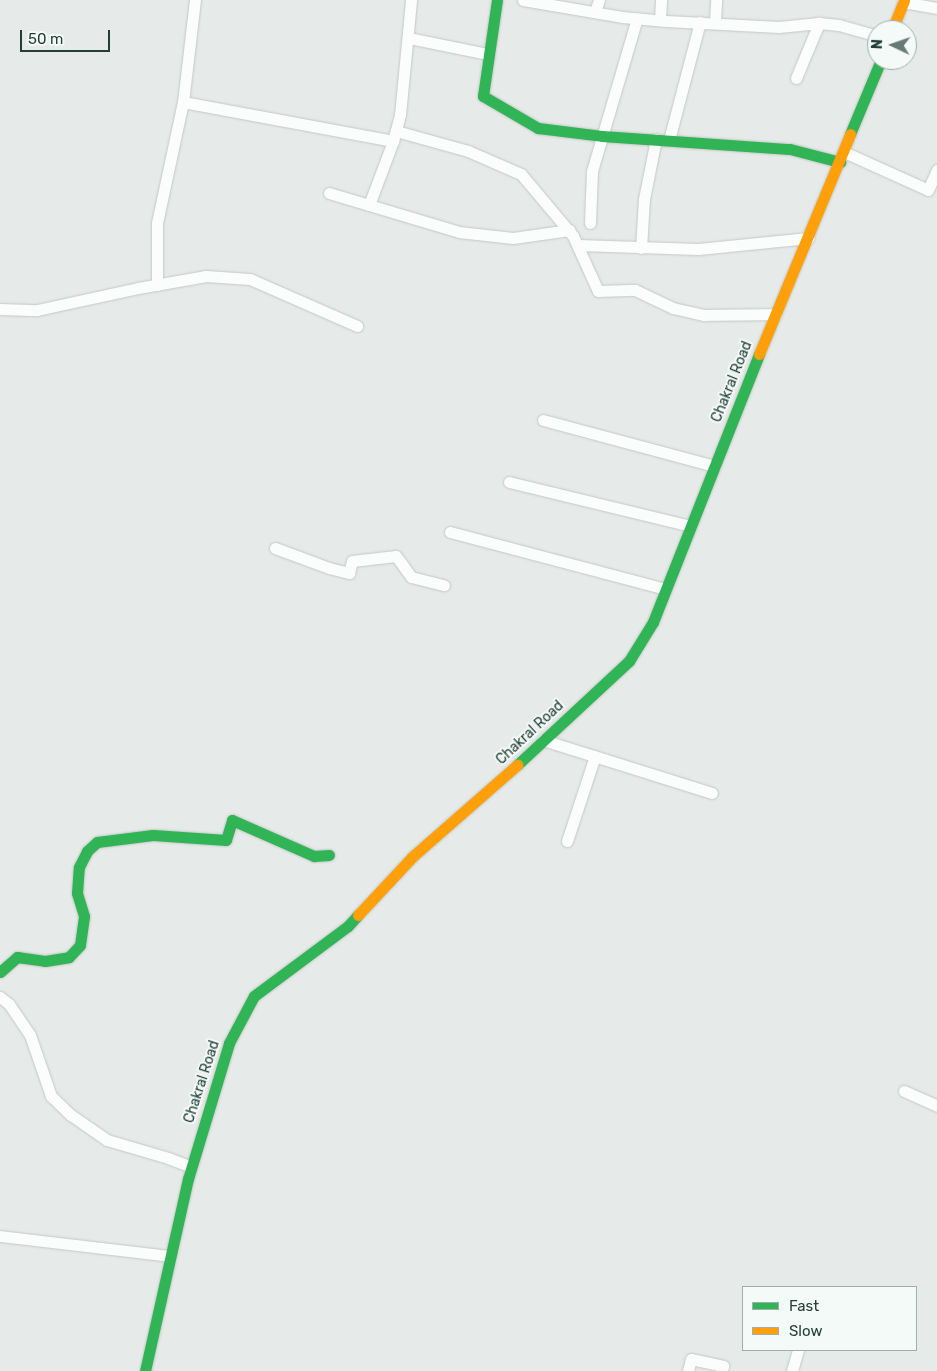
<!DOCTYPE html>
<style>
body{margin:0}
#map{position:relative;width:937px;height:1371px;overflow:hidden;background:#e6ebe9;font-family:Rubik,sans-serif}
div>[style]{position:absolute}
[style*='--x']{left:calc(var(--x)*1px);top:calc(var(--y)*1px);width:calc(var(--w)*1px);rotate:calc(var(--a)*1deg)}
.roads{filter:drop-shadow(0 0 1px #c3c8c6) drop-shadow(0 0 1px #c3c8c6)}
.street>*{height:11px;margin:-5.5px;padding:0 5.5px;transform-origin:5.5px;border-radius:5.5px;background:#fbfcfc}
.fast>*{height:11px;margin:-5.5px;padding:0 5.5px;transform-origin:5.5px;border-radius:5.5px;background:#30b455}
.slow>*{height:11px;margin:-5.5px;padding:0 5.5px;transform-origin:5.5px;border-radius:5.5px;background:#ff9f0a}
span{translate:-50% -50%;white-space:nowrap;text-align:center;line-height:1.15;-webkit-text-stroke:4px #f4faf7;paint-order:stroke}
.street-label{font-size:14px;color:#233f38}
.legend{position:absolute;left:742px;top:1286px;width:175px;height:65px;box-sizing:border-box;background:#f4faf7;border:1px solid #a0afab;margin:0;padding:6px 9px;list-style:none;font-size:15px;color:#233f38}
.legend li{display:flex;align-items:center;gap:10px;height:25px}
.legend b{width:25px;border:1px solid #a0afab}
.north{position:absolute;left:867px;top:20px;width:50px;height:50px;box-sizing:border-box;background:#f4faf7;border:1px solid #a0afab;border-radius:50%;rotate:273deg;font-size:14px;font-weight:700;line-height:20px;text-align:center;color:#233f38}
.north::after{content:'';display:block;margin:auto;width:18px;height:22px;background:#677b76;clip-path:polygon(50% 0,100% 100%,50% 72%,0 100%)}
.scale{position:absolute;left:20px;top:30px;width:90px;height:22px;box-sizing:border-box;border:2px solid #233f38;border-top:0;padding-left:6px;font-size:15px;line-height:18px;white-space:nowrap;color:#233f38;-webkit-text-stroke:4px #f4faf7;paint-order:stroke}
</style>
<div id="map">
<div class="roads">
<div class="street">
<div style="--x:523;--y:0;--w:100;--a:9.7"></div>
<div style="--x:622;--y:17;--w:44;--a:5.2"></div>
<div style="--x:666;--y:21;--w:113;--a:3"></div>
<div style="--x:779;--y:27;--w:40;--a:-5.7"></div>
<div style="--x:819;--y:23;--w:20;--a:6"></div>
<div style="--x:839;--y:25;--w:40;--a:16"></div>
<div style="--x:903;--y:2;--w:35;--a:10"></div>
<div style="--x:595;--y:12;--w:13;--a:-72"></div>
<div style="--x:660;--y:20;--w:20;--a:-87"></div>
<div style="--x:715;--y:22;--w:22;--a:-87"></div>
<div style="--x:409;--y:38;--w:80;--a:11.6"></div>
<div style="--x:796;--y:78;--w:60;--a:-67.3"></div>
<div style="--x:183;--y:102;--w:214;--a:10.5"></div>
<div style="--x:396;--y:131;--w:75;--a:15.5"></div>
<div style="--x:468;--y:151;--w:58;--a:23.5"></div>
<div style="--x:521;--y:174;--w:81;--a:50"></div>
<div style="--x:573;--y:236;--w:60;--a:65.6"></div>
<div style="--x:598;--y:291;--w:37;--a:-2"></div>
<div style="--x:635;--y:290;--w:42;--a:25.3"></div>
<div style="--x:673;--y:308;--w:32;--a:13"></div>
<div style="--x:704;--y:315;--w:72;--a:-0.8"></div>
<div style="--x:669;--y:140;--w:122;--a:-75.3"></div>
<div style="--x:844;--y:152;--w:92;--a:24.3"></div>
<div style="--x:928;--y:190;--w:22;--a:-66"></div>
<div style="--x:329;--y:193;--w:136;--a:16.7"></div>
<div style="--x:459;--y:232;--w:54;--a:6.3"></div>
<div style="--x:513;--y:238;--w:57;--a:-8.1"></div>
<div style="--x:369;--y:205;--w:68;--a:-69.4"></div>
<div style="--x:393;--y:141;--w:27;--a:-75"></div>
<div style="--x:400;--y:115;--w:116;--a:-84.5"></div>
<div style="--x:590;--y:223;--w:52;--a:-87.8"></div>
<div style="--x:592;--y:171;--w:159;--a:-73.6"></div>
<div style="--x:578;--y:245;--w:120;--a:1.9"></div>
<div style="--x:698;--y:249;--w:111;--a:-5.7"></div>
<div style="--x:641;--y:248;--w:49;--a:-86.5"></div>
<div style="--x:644;--y:199;--w:61;--a:-78.7"></div>
<div style="--x:157;--y:285;--w:62;--a:-90"></div>
<div style="--x:157;--y:223;--w:124;--a:-77.9"></div>
<div style="--x:183;--y:102;--w:103;--a:-83.3"></div>
<div style="--x:0;--y:309;--w:37;--a:2"></div>
<div style="--x:37;--y:310;--w:103;--a:-12.3"></div>
<div style="--x:138;--y:288;--w:69;--a:-10"></div>
<div style="--x:206;--y:276;--w:44;--a:3.9"></div>
<div style="--x:250;--y:279;--w:117;--a:23.7"></div>
<div style="--x:543;--y:420;--w:178;--a:15"></div>
<div style="--x:509;--y:482;--w:187;--a:13.6"></div>
<div style="--x:450;--y:532;--w:223;--a:14.8"></div>
<div style="--x:275;--y:548;--w:58;--a:20.3"></div>
<div style="--x:329;--y:568;--w:21;--a:14"></div>
<div style="--x:349;--y:573;--w:12;--a:-76"></div>
<div style="--x:352;--y:561;--w:44;--a:-6.5"></div>
<div style="--x:396;--y:556;--w:26;--a:54"></div>
<div style="--x:411;--y:577;--w:34;--a:14"></div>
<div style="--x:543;--y:740;--w:177;--a:17.4"></div>
<div style="--x:567;--y:841;--w:89;--a:-71.8"></div>
<div style="--x:0;--y:997;--w:11;--a:38"></div>
<div style="--x:9;--y:1004;--w:37;--a:56"></div>
<div style="--x:30;--y:1035;--w:65;--a:71"></div>
<div style="--x:51;--y:1096;--w:28;--a:44"></div>
<div style="--x:71;--y:1115;--w:44;--a:34.8"></div>
<div style="--x:107;--y:1140;--w:64;--a:16.4"></div>
<div style="--x:168;--y:1158;--w:25;--a:21"></div>
<div style="--x:904;--y:1091;--w:36;--a:24"></div>
<div style="--x:0;--y:1236;--w:171;--a:6.7"></div>
<div style="--x:688;--y:1371;--w:12;--a:-76"></div>
<div style="--x:691;--y:1359;--w:33;--a:12"></div>
<div style="--x:723;--y:1366;--w:5;--a:112"></div>
<div style="--x:792;--y:1371;--w:22;--a:-74"></div>
</div>
<div class="fast">
<div style="--x:497;--y:0;--w:97;--a:98.3"></div>
<div style="--x:483;--y:96;--w:64;--a:30.2"></div>
<div style="--x:538;--y:128;--w:64;--a:7.1"></div>
<div style="--x:602;--y:136;--w:188;--a:4"></div>
<div style="--x:790;--y:149;--w:52;--a:14.6"></div>
<div style="--x:850;--y:134;--w:80;--a:-67.3"></div>
<div style="--x:517;--y:765;--w:153;--a:-42.9"></div>
<div style="--x:629;--y:661;--w:46;--a:-58.4"></div>
<div style="--x:653;--y:622;--w:288;--a:-68.4"></div>
<div style="--x:0;--y:972;--w:23;--a:-41"></div>
<div style="--x:17;--y:957;--w:28;--a:8"></div>
<div style="--x:45;--y:961;--w:24;--a:-9"></div>
<div style="--x:69;--y:957;--w:16;--a:-47"></div>
<div style="--x:80;--y:945;--w:29;--a:-82"></div>
<div style="--x:84;--y:916;--w:24;--a:-107"></div>
<div style="--x:77;--y:893;--w:26;--a:-86"></div>
<div style="--x:79;--y:867;--w:18;--a:-63"></div>
<div style="--x:87;--y:851;--w:13;--a:-42"></div>
<div style="--x:97;--y:842;--w:56;--a:-7.1"></div>
<div style="--x:153;--y:835;--w:73;--a:3.9"></div>
<div style="--x:226;--y:840;--w:21;--a:-73"></div>
<div style="--x:232;--y:820;--w:90;--a:23.7"></div>
<div style="--x:314;--y:856;--w:15;--a:-4"></div>
<div style="--x:145;--y:1371;--w:197;--a:-77.4"></div>
<div style="--x:188;--y:1179;--w:142;--a:-73.2"></div>
<div style="--x:229;--y:1043;--w:53;--a:-62"></div>
<div style="--x:254;--y:996;--w:117;--a:-36.7"></div>
<div style="--x:348;--y:926;--w:15;--a:-48"></div>
</div>
<div class="slow">
<div style="--x:892;--y:30;--w:32;--a:-68"></div>
<div style="--x:759;--y:354;--w:238;--a:-67.5"></div>
<div style="--x:358;--y:915;--w:79;--a:-47"></div>
<div style="--x:412;--y:857;--w:140;--a:-41.2"></div>
</div>
</div>
<div class="street-label">
<span style="left:732px;top:382px;rotate:-68deg">Chakral Road</span>
<span style="left:530px;top:733px;rotate:-43deg">Chakral Road</span>
<span style="left:202px;top:1082px;rotate:-72deg">Chakral Road</span>
</div>
<ul class="legend">
<li><b style="height:6px;background:#30b455"></b>Fast</li>
<li><b style="height:6px;background:#ff9f0a"></b>Slow</li>
</ul>
<div class="north">N</div>
<div class="scale">50 m</div>
</div>
